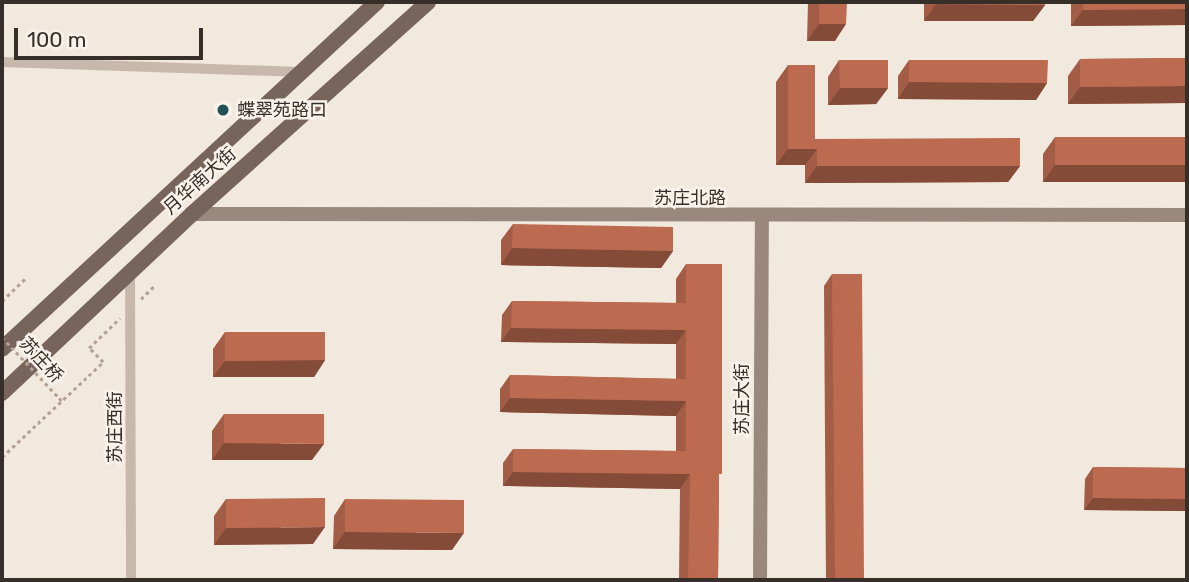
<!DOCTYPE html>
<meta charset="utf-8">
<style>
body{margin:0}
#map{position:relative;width:1189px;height:582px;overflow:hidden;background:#f1e8de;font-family:Rubik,"Noto Sans SC",sans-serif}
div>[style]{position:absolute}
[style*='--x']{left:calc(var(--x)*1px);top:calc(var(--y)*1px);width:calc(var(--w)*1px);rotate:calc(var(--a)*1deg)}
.path>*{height:2.5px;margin-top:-1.25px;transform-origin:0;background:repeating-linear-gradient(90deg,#b4a295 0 3.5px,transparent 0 7px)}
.street>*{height:10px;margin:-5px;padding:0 5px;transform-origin:5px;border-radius:5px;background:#c8b8ab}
.secondary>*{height:14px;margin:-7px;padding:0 7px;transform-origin:7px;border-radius:7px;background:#9b887c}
.primary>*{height:16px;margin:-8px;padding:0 8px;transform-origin:8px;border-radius:8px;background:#77655c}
.path-bridge>*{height:2.5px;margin-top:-1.25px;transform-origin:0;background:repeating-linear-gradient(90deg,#b4a295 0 3.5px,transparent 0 7px)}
.wall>*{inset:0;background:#a35c45}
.shaded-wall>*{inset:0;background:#844b38}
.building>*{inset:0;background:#bd6b50}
.dots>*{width:19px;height:19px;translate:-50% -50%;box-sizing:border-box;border:4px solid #f8f2ea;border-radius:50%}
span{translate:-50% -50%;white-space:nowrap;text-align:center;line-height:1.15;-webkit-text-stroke:5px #f8f2ea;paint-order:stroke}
.poi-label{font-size:18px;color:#362e29}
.left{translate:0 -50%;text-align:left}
.street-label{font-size:18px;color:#362e29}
.frame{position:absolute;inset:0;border:4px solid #362e29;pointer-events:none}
.scale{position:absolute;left:14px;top:28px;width:189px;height:32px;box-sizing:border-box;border:4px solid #362e29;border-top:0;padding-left:9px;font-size:21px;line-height:24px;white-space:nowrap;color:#362e29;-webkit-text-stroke:5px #f8f2ea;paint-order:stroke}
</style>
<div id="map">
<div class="path">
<div style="--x:141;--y:299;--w:21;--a:-45"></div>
<div style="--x:2;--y:301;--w:32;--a:-44"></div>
<div style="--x:2;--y:457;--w:139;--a:-43.2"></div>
<div style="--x:103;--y:362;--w:20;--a:-135"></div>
<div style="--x:89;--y:348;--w:43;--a:-44.1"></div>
</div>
<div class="street">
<div style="--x:2;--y:62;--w:298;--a:1.9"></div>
<div style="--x:130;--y:274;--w:306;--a:89.8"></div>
</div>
<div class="secondary">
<div style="--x:192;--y:214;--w:995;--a:0.06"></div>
<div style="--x:760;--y:580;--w:363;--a:-89.7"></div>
</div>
<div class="primary">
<div style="--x:2;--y:349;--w:511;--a:-42.78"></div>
<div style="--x:2;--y:393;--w:261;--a:-43.3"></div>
<div style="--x:192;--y:214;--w:317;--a:-41.9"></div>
</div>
<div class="path-bridge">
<div style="--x:2;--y:337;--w:88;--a:46.8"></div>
</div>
<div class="wall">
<div style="clip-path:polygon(808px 2px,847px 2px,835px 41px,807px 41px)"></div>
<div style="clip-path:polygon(924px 2px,1045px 2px,1045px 5px,1033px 21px,924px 21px)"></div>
<div style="clip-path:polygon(1071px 2px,1187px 2px,1187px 25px,1071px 26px)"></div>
<div style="clip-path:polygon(1187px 58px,1187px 103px,1068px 104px,1068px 76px,1080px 59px)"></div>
<div style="clip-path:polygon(839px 60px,888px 88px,876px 104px,828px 105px,828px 77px)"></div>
<div style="clip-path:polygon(909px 60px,1047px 83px,1036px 100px,898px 99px,898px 76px)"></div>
<div style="clip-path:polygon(788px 65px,815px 139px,1020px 166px,1008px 182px,805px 183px,805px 165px,776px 165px,776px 82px)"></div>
<div style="clip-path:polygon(1055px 137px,1187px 137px,1043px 182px,1043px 154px)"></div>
<div style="clip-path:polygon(513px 224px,673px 251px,661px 268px,501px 265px,501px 240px)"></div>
<div style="clip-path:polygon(686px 264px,719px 478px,718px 580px,679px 580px,680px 489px,503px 486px,503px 463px,513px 449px,676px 451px,676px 416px,500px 412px,500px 389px,510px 375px,676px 379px,676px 344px,501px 342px,502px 315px,512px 301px,676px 303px,676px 279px)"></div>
<div style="clip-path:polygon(832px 274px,864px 580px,826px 580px,824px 286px)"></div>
<div style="clip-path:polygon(225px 332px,325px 360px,314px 377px,213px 377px,213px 349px)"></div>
<div style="clip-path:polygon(224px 414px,312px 460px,212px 460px,212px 431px)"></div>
<div style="clip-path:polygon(1093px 467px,1187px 468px,1187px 511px,1084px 510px,1085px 479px)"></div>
<div style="clip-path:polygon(226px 499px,313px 544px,214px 545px,214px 516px)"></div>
<div style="clip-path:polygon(345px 499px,452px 550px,333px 549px,334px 516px)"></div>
</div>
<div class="shaded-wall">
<div style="clip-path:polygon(936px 4px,1045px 5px,1033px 21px,924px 21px)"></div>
<div style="clip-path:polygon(1187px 9px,1187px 25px,1071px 26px,1083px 10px)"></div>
<div style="clip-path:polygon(819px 24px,846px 24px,835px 41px,807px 41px)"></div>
<div style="clip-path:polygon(909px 82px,1047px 83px,1036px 100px,898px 99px)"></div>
<div style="clip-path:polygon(1187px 86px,1187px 103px,1068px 104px,1080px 87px)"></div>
<div style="clip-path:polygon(840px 88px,888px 88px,876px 104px,828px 105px)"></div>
<div style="clip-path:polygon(788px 149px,817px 149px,805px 165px,776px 165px)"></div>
<div style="clip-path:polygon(1055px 165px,1187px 165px,1187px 182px,1043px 182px)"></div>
<div style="clip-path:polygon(817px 166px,1020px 166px,1008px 182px,805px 183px)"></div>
<div style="clip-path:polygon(512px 248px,673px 251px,661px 268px,501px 265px)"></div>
<div style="clip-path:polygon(511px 328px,686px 330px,676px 344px,501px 342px)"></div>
<div style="clip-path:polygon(325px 360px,314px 377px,213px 377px,225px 361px)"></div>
<div style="clip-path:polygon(510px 398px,686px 401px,676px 416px,500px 412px)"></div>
<div style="clip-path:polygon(224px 443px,324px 444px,312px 460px,212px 460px)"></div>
<div style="clip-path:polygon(513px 472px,690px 474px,680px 489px,503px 486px)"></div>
<div style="clip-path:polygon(1093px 498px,1187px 499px,1187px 511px,1084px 510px)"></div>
<div style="clip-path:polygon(325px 527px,313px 544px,214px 545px,226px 528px)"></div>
<div style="clip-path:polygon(345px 532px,464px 533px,452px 550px,333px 549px)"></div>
</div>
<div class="building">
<div style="clip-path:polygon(819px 2px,847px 2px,846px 24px,819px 24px)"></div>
<div style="clip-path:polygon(936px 2px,1045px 2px,1045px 5px,936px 4px)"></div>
<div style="clip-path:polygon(1083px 2px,1187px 2px,1187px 9px,1083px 10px)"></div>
<div style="clip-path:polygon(1187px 58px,1187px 86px,1080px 87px,1080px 59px)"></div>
<div style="clip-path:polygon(839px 60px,888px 60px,888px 88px,840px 88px)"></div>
<div style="clip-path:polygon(909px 60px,1048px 60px,1047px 83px,909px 82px)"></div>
<div style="clip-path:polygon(788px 65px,815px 65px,815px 139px,1020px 138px,1020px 166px,817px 166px,817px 149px,788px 149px)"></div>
<div style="clip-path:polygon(1055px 137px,1187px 137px,1187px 165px,1055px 165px)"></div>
<div style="clip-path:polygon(513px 224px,673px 227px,673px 251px,512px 248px)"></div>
<div style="clip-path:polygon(686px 264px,722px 264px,722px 474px,719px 474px,718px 580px,688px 580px,690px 474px,513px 472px,513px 449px,686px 451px,686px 401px,510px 398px,510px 375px,686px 379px,686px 330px,511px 328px,512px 301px,686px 303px)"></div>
<div style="clip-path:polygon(832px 274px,862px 274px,864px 580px,835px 580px)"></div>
<div style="clip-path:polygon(225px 332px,325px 332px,325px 360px,225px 361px)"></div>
<div style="clip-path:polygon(224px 414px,324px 414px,324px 444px,224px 443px)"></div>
<div style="clip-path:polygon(1093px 467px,1187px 468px,1187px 499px,1093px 498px)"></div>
<div style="clip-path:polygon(325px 498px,325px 527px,226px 528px,226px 499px)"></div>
<div style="clip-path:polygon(345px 499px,464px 500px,464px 533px,345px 532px)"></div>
</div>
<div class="dots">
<div style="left:223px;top:110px;background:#225155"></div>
</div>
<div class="poi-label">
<span class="left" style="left:237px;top:110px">蝶翠苑路口</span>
</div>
<div class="street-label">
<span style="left:200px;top:181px;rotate:-42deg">月华南大街</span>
<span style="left:690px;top:198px">苏庄北路</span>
<span style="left:41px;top:360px;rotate:47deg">苏庄桥</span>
<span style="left:742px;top:399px;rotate:-90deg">苏庄大街</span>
<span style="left:115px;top:427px;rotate:-90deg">苏庄西街</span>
</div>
<div class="frame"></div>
<div class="scale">100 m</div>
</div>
